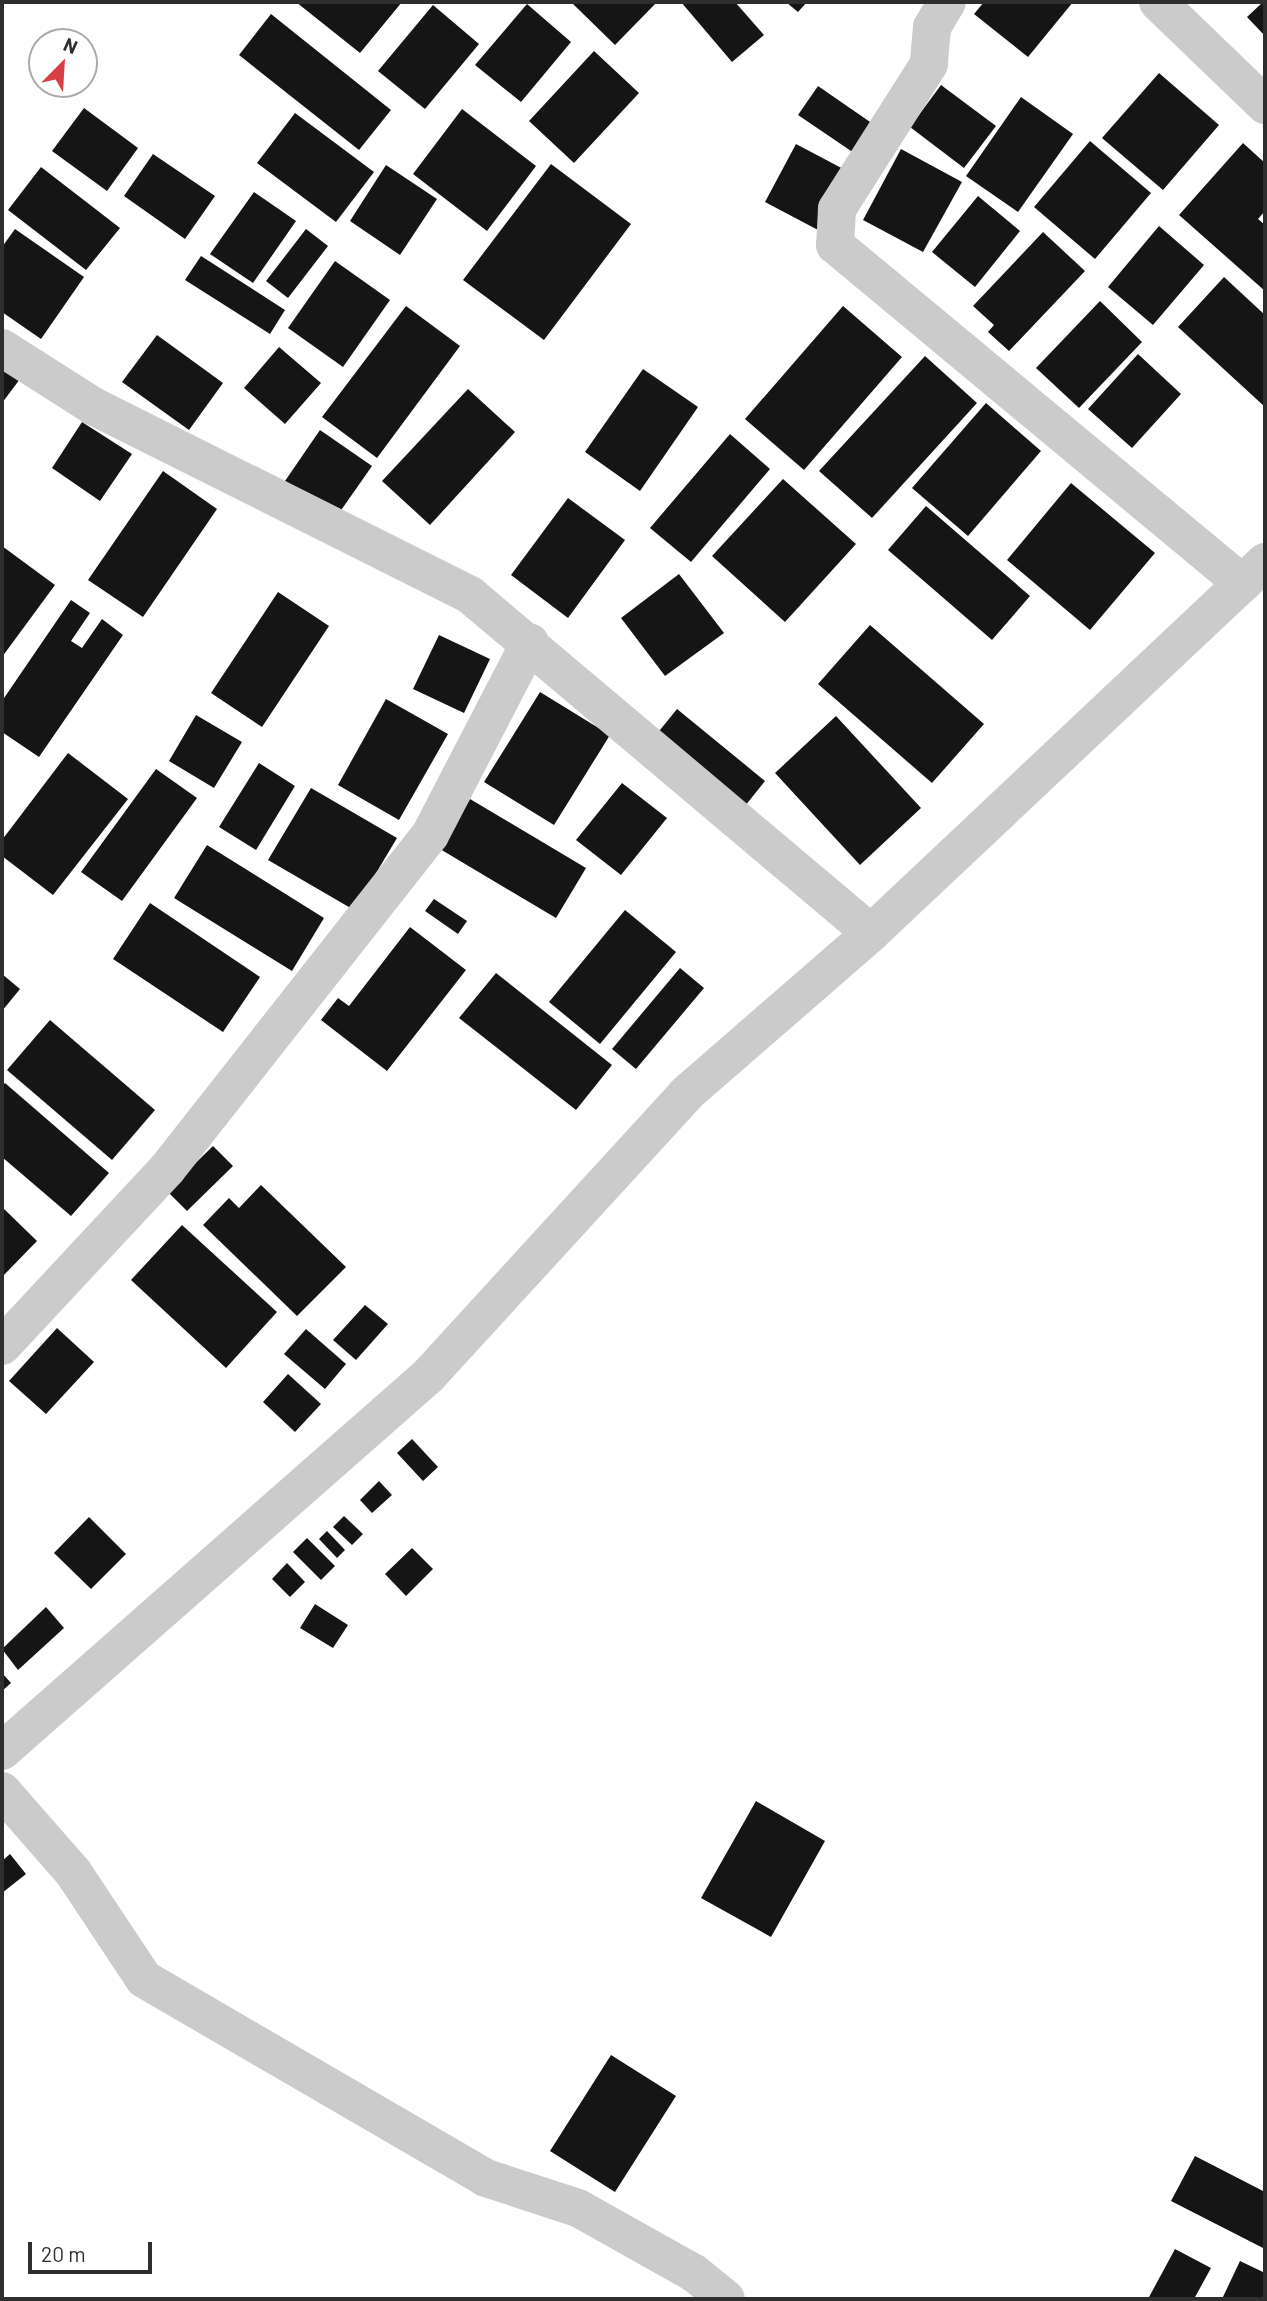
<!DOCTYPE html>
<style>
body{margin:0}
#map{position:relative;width:1267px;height:2301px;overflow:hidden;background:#fff;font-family:Barlow,sans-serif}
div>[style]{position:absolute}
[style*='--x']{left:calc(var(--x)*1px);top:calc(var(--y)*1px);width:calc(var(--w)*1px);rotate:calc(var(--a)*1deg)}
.building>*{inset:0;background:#151515}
.minor>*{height:38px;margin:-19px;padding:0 19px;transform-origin:19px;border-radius:19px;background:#cbcbcb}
span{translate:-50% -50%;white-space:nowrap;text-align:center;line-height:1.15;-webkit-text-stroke:7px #fff;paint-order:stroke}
.frame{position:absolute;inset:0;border:4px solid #2e2e2e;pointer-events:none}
.north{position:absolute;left:28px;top:28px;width:70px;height:70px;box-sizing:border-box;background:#fff;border:2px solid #ababab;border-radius:50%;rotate:24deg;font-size:19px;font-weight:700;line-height:28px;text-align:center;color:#2e2e2e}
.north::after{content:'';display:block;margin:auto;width:24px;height:32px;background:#d73e45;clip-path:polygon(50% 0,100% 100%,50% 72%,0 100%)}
.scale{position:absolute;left:28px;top:2242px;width:124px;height:32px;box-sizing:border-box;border:4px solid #2e2e2e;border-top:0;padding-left:9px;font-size:21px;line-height:24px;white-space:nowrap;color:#2e2e2e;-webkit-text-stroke:5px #fff;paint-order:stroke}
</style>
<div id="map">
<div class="building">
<div style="clip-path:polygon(296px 2px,402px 2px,360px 53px)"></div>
<div style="clip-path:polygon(571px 2px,657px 2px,615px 45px)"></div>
<div style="clip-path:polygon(681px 2px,735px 2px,764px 35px,732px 62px)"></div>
<div style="clip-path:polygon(786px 2px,807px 2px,798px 12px)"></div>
<div style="clip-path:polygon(984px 2px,1073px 2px,1028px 57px,974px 14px)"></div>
<div style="clip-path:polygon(1263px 2px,1265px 2px,1265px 36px,1247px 17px)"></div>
<div style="clip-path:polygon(527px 4px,571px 42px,521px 102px,475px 65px)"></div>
<div style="clip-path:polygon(433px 5px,479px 44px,425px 109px,378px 71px)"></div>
<div style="clip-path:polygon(271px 14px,391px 110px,359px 150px,239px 55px)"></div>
<div style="clip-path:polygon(594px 51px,639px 93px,574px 163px,529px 121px)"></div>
<div style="clip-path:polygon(1159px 73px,1219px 125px,1163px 190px,1102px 138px)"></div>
<div style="clip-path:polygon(941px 85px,996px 126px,964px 168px,910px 127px)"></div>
<div style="clip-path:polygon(818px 86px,873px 124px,854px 153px,798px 115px)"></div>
<div style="clip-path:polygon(1021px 97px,1073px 134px,1018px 212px,966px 176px)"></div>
<div style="clip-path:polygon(84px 108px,138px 148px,107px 191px,52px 151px)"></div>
<div style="clip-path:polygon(462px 109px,536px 166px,487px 231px,413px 174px)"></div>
<div style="clip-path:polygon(295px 113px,374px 172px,336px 222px,257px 163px)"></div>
<div style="clip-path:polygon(1090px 141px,1151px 193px,1095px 259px,1034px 207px)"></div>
<div style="clip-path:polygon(1243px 143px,1265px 163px,1265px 211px,1258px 219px,1265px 225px,1265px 291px,1179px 215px)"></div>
<div style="clip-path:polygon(796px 144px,849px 172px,818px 230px,765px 202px)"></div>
<div style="clip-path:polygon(901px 149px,962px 182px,923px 252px,863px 220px)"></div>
<div style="clip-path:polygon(153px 154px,215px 196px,185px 239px,124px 196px)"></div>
<div style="clip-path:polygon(551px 164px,631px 224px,544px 340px,463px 280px)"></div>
<div style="clip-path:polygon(386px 165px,437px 199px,400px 255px,350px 221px)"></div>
<div style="clip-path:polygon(41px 167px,120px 228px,86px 270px,8px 210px)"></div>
<div style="clip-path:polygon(254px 192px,296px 221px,253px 283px,210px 254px)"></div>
<div style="clip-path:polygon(978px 196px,1020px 231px,975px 287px,932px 252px)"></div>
<div style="clip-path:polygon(1159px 226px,1204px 265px,1153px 325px,1108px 287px)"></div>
<div style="clip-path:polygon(15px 229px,84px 277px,41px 339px,2px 312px,2px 247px)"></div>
<div style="clip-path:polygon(306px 229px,328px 246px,288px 298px,266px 281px)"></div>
<div style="clip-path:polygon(1043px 232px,1085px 271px,1009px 351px,988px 332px,994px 325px,973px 306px)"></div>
<div style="clip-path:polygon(201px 256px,285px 310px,270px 334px,185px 280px)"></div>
<div style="clip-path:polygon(335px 261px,390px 300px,343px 367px,288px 328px)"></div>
<div style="clip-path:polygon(1224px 277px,1265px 315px,1265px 407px,1178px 327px)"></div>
<div style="clip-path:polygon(1100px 301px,1142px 342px,1079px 408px,1036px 368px)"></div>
<div style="clip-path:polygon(406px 306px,460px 346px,377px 458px,322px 417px)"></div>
<div style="clip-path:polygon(843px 306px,902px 357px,804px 470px,745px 419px)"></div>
<div style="clip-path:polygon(157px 335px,223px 383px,189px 430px,122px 382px)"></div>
<div style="clip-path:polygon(279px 347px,321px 383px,285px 424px,244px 388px)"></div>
<div style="clip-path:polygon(1138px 354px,1181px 394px,1132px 448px,1088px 409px)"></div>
<div style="clip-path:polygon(925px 356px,977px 403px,872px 518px,819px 471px)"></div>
<div style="clip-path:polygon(2px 359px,23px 375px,2px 403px)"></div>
<div style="clip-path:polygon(643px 369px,698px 407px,640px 491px,585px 452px)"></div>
<div style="clip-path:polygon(468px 389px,515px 432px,430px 525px,382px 481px)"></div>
<div style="clip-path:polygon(986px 403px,1041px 451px,968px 536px,912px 488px)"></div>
<div style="clip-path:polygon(82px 422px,132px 454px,100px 501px,52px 468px)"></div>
<div style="clip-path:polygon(320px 430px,372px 466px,337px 516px,285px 481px)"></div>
<div style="clip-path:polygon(730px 434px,770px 469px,691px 562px,650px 528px)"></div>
<div style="clip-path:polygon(163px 471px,217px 509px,143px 617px,88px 580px)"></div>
<div style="clip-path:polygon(783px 479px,856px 544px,785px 622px,712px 556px)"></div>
<div style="clip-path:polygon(1071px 483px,1155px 553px,1090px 630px,1007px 560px)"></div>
<div style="clip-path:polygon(568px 498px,625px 540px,568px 618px,511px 575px)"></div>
<div style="clip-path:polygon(926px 506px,1030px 596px,992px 640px,888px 550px)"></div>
<div style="clip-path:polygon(2px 546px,55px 585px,2px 657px)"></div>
<div style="clip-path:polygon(679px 574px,724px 633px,665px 676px,621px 618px)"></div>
<div style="clip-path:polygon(278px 592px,329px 626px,262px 727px,211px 693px)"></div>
<div style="clip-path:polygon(71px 600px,90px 613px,71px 641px,82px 648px,102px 619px,123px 635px,39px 757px,2px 732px,2px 701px)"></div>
<div style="clip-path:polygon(870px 625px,984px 724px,932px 783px,818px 684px)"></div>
<div style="clip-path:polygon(439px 635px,490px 659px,464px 713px,413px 689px)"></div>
<div style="clip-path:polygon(540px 692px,610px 735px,554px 825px,484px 782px)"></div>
<div style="clip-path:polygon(386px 699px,448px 734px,399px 820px,338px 785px)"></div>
<div style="clip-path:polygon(677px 709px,765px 781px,745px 806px,656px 735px)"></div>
<div style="clip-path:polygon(196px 715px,242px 742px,214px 788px,169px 761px)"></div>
<div style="clip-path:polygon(836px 716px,921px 808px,860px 865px,775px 773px)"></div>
<div style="clip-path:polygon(68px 753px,128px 799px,53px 895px,2px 856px,2px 840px)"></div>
<div style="clip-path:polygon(259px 763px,295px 786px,256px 850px,219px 827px)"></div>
<div style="clip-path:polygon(156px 769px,197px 798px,122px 901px,81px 872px)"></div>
<div style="clip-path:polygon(622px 783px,667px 818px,621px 875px,576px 840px)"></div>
<div style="clip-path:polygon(311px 788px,397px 838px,354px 910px,268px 860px)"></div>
<div style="clip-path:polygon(470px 799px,586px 868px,556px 918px,440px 849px)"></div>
<div style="clip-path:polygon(207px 845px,324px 918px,292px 971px,174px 898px)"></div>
<div style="clip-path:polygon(434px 899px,467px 921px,458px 934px,425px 911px)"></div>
<div style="clip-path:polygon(150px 903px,260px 977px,223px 1032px,113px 959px)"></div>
<div style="clip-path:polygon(625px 910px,676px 952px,600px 1044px,549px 1002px)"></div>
<div style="clip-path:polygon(410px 927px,466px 970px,387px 1071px,321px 1020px,338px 998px,349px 1006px)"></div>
<div style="clip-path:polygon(680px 968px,704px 988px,636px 1069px,612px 1049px)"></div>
<div style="clip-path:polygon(496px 973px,612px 1065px,576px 1110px,459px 1018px)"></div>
<div style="clip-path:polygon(2px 974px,20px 989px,2px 1011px)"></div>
<div style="clip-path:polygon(50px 1020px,155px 1110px,112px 1160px,7px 1070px)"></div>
<div style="clip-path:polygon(5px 1083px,109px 1173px,71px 1216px,2px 1157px,2px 1086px)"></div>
<div style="clip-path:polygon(213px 1146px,233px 1166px,187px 1211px,167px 1191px)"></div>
<div style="clip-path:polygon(261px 1185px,346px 1267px,297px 1316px,203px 1225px,229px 1198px,239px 1208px)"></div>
<div style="clip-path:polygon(2px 1207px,37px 1241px,2px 1277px)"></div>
<div style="clip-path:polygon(182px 1225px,277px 1312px,226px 1368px,131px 1280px)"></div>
<div style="clip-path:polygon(365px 1305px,388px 1324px,356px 1360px,333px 1340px)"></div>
<div style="clip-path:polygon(57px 1328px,94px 1362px,46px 1414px,9px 1381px)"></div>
<div style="clip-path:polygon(306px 1329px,346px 1364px,325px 1389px,284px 1354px)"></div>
<div style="clip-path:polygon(288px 1374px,321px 1404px,295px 1432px,263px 1402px)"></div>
<div style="clip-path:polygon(412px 1439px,438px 1467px,423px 1481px,397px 1453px)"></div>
<div style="clip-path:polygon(379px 1481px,392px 1495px,372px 1513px,360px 1500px)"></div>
<div style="clip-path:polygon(344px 1516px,363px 1534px,352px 1545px,333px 1527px)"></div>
<div style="clip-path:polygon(89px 1517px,126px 1554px,91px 1589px,54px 1553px)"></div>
<div style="clip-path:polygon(327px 1531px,345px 1550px,337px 1558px,319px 1539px)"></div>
<div style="clip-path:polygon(307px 1538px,335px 1566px,321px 1580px,293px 1552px)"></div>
<div style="clip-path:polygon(412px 1548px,433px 1569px,406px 1596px,385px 1574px)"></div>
<div style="clip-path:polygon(287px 1563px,305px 1582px,290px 1597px,272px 1579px)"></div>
<div style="clip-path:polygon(315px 1604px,348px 1625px,333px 1648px,300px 1628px)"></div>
<div style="clip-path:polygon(46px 1607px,64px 1628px,18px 1670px,2px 1649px)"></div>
<div style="clip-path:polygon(2px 1673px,11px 1683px,2px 1691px)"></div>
<div style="clip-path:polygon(756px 1801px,825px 1841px,771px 1937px,701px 1898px)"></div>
<div style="clip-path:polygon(10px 1854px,26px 1874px,2px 1893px,2px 1861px)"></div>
<div style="clip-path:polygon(611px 2055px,676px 2096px,615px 2192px,550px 2151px)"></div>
<div style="clip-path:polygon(1195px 2156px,1265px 2192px,1265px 2249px,1171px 2201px)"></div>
<div style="clip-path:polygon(1175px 2249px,1211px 2268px,1194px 2299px,1148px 2299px)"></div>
<div style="clip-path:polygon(1240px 2261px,1265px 2273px,1265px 2299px,1222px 2299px)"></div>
</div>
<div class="minor">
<div style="--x:947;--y:2;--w:29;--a:121"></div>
<div style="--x:932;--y:27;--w:37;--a:95"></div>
<div style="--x:929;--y:64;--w:172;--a:122.4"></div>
<div style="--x:837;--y:209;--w:36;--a:93"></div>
<div style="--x:835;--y:245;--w:530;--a:39.72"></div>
<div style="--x:1158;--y:2;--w:149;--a:43.9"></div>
<div style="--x:2;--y:348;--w:108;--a:32.5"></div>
<div style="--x:93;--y:406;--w:422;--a:26.6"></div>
<div style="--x:470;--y:595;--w:524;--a:40.13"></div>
<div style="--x:2;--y:1346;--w:242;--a:-47"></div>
<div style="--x:167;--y:1169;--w:425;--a:-51.8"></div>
<div style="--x:430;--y:835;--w:217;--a:-62.6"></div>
<div style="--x:2;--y:1751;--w:568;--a:-41.36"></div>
<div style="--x:428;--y:1376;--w:382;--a:-47.5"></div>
<div style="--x:686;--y:1094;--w:245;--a:-41"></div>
<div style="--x:871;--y:933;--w:541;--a:-43.28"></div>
<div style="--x:2;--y:1791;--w:108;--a:48.8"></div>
<div style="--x:73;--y:1872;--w:128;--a:56.4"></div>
<div style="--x:144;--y:1979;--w:396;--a:30.2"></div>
<div style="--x:486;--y:2178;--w:97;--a:18.1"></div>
<div style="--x:578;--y:2208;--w:133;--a:29.3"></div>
<div style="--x:694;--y:2273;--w:41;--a:39.1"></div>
</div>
<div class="frame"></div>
<div class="north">N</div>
<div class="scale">20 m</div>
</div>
